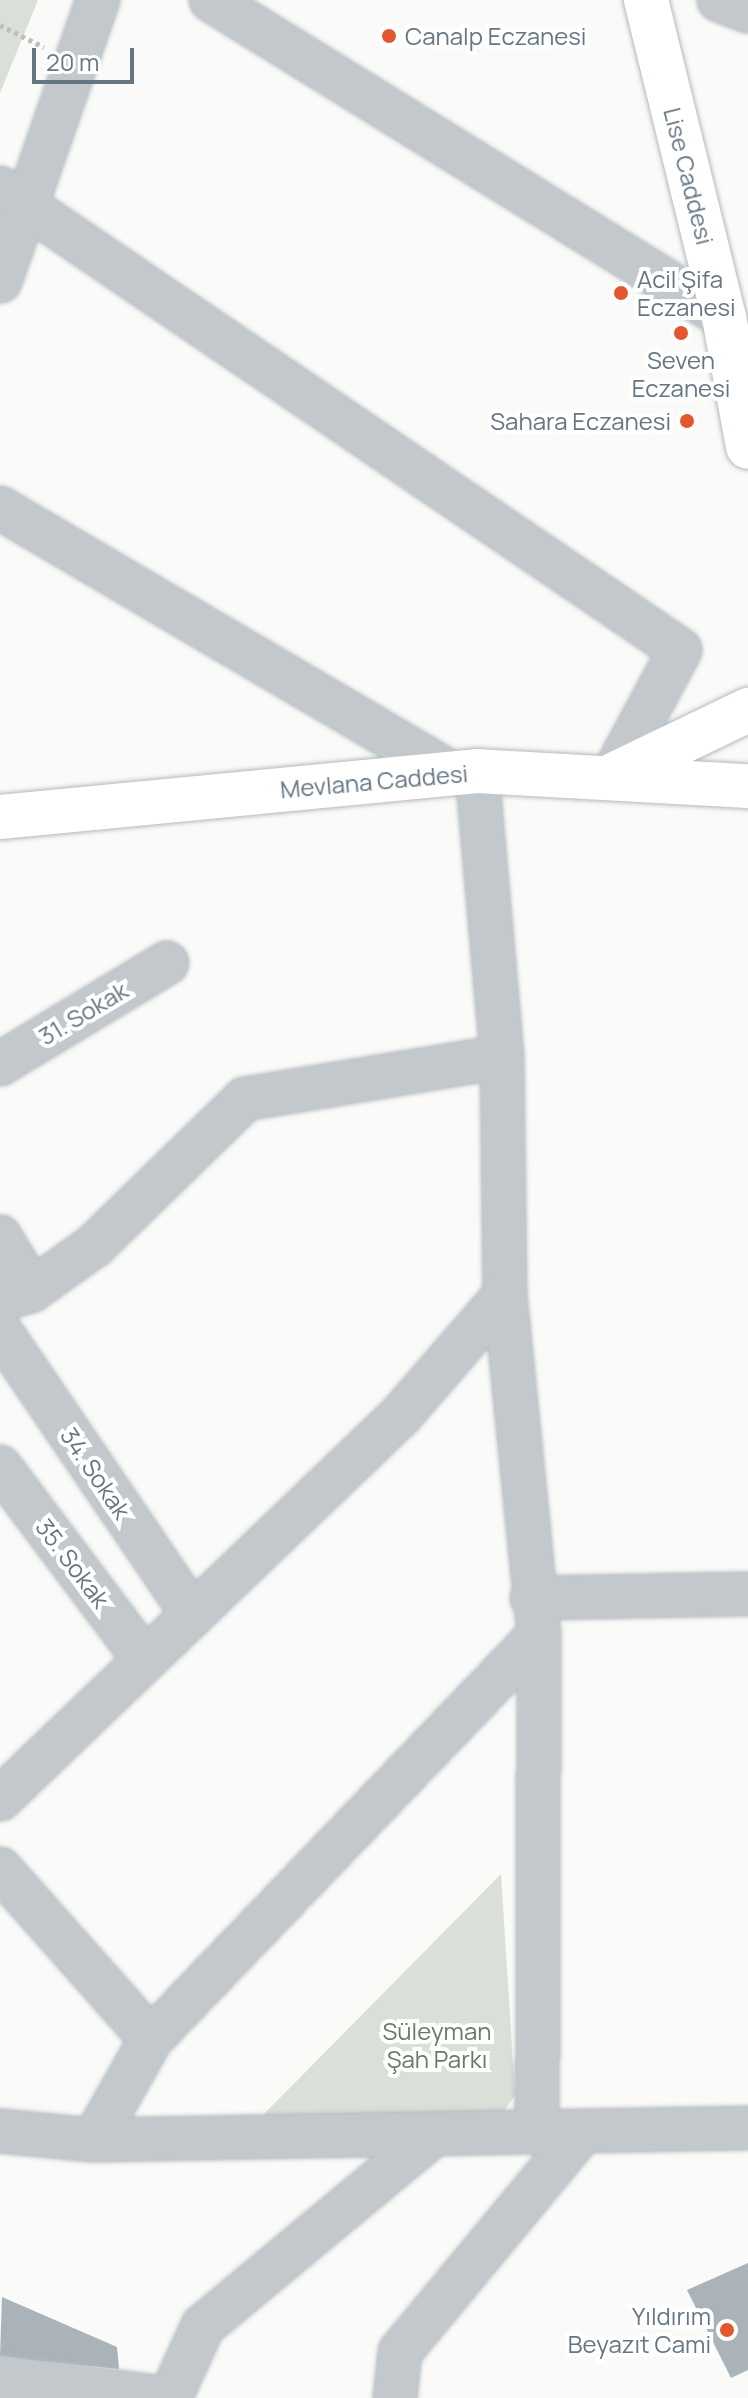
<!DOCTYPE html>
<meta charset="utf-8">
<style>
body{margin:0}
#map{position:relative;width:748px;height:2398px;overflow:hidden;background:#fafaf8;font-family:Manrope,sans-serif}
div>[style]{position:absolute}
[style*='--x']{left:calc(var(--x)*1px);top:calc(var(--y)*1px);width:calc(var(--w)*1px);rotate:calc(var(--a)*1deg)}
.green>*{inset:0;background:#dadfd7}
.building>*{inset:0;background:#aab3b9}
.path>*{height:5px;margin-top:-2.5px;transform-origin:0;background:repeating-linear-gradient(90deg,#bbbfc2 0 4px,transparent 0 8px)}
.roads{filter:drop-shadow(0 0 2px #b3babf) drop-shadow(0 0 2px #b3babf)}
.street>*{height:42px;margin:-21px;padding:0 21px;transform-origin:21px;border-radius:21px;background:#c3c8cc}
.secondary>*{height:44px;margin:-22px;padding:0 22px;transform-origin:22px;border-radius:22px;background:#fff}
.dots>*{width:22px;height:22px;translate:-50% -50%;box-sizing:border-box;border:4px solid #fff;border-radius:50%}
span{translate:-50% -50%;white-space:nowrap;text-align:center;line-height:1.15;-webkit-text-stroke:8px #fff;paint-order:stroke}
.poi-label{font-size:24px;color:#657683}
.left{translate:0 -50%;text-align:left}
.right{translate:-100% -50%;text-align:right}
.street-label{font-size:24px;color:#657683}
.park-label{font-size:24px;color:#687a64}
.scale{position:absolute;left:32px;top:48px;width:102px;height:36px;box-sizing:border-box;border:4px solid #657683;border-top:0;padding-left:10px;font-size:24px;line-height:28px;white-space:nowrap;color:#657683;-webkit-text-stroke:6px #fff;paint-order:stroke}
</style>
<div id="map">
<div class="green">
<div style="clip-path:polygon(0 0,38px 0,0 93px)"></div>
<div style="clip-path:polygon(501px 1874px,515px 2095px,499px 2119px,260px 2118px)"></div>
</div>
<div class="building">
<div style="clip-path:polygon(748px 2263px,748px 2370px,731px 2378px,687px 2290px)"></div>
<div style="clip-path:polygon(2px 2297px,117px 2347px,119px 2369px,0 2357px)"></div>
</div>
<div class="path">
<div style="--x:0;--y:25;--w:49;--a:26.6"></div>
</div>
<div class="roads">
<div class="street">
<div style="--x:211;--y:0;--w:603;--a:31.71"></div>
<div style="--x:719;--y:0;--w:31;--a:21"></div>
<div style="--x:0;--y:188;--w:822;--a:34.19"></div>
<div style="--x:680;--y:650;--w:142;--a:118.2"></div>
<div style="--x:0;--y:281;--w:298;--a:-70.8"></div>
<div style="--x:0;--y:508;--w:523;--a:30.44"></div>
<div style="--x:477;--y:771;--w:287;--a:85"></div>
<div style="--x:502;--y:1057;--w:238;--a:89.3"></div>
<div style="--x:505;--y:1295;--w:342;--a:84.3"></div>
<div style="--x:539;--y:1635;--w:498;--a:90.2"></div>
<div style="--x:0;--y:1064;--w:195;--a:-31.2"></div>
<div style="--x:0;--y:1237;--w:62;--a:58.9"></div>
<div style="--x:0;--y:1300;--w:34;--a:-17"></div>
<div style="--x:32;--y:1290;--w:77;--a:-35.5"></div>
<div style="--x:95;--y:1245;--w:209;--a:-44.2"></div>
<div style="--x:245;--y:1099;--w:260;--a:-9.3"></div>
<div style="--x:0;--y:1331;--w:343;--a:55.8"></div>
<div style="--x:0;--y:1467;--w:241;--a:53.1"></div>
<div style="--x:532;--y:1598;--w:216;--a:-1.1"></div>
<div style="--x:0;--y:1799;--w:555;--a:-43.76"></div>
<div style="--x:401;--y:1415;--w:159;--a:-49.1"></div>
<div style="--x:0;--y:1869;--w:227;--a:48.4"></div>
<div style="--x:0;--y:2131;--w:94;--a:5.5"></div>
<div style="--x:94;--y:2140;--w:654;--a:-1.05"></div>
<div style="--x:94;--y:2140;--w:116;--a:-60.6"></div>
<div style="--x:151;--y:2039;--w:560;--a:-46.16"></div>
<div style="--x:0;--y:2377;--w:165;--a:7.3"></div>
<div style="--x:170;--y:2398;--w:79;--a:-65.4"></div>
<div style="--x:203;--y:2326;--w:300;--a:-39.7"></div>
<div style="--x:395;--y:2398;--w:46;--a:-83.8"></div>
<div style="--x:400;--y:2352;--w:287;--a:-50.4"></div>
</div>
<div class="secondary">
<div style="--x:646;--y:0;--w:326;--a:76.2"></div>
<div style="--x:724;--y:317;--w:132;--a:79.5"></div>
<div style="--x:615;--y:774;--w:148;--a:-25.7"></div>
<div style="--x:0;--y:817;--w:479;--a:-5.5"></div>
<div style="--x:477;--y:771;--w:271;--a:3.2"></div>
</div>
</div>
<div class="dots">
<div style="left:389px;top:36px;background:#e4572e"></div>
<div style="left:621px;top:293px;background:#e4572e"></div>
<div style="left:681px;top:333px;background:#e4572e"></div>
<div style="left:687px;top:421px;background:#e4572e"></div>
<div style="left:727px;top:2330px;background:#e4572e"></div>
</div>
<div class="poi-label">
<span class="left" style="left:405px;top:36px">Canalp Eczanesi</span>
<span class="left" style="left:637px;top:293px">Acil Şifa<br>Eczanesi</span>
<span style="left:681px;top:374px">Seven<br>Eczanesi</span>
<span class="right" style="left:671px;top:421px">Sahara Eczanesi</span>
<span class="right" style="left:711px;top:2330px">Yıldırım<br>Beyazıt Cami</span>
</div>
<div class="street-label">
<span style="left:689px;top:176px;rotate:76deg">Lise Caddesi</span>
<span style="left:374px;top:781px;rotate:-5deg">Mevlana Caddesi</span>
<span style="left:83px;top:1013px;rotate:-31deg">31. Sokak</span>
<span style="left:96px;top:1473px;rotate:56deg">34. Sokak</span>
<span style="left:73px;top:1563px;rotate:53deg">35. Sokak</span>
</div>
<div class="park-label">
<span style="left:437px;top:2045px">Süleyman<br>Şah Parkı</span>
</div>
<div class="scale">20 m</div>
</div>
